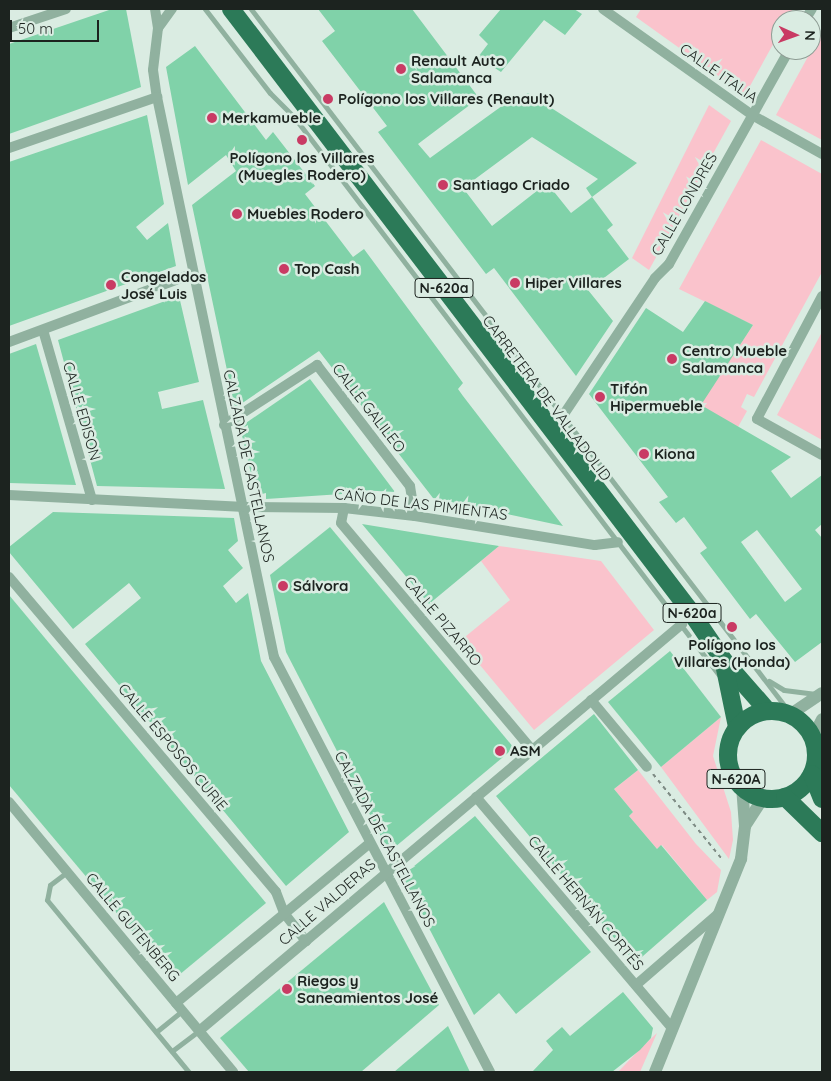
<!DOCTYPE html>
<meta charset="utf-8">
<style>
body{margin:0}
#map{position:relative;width:831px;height:1081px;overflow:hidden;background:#daece2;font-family:Quicksand,sans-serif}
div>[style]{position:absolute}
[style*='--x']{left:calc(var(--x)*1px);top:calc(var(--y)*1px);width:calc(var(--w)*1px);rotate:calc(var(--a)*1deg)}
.green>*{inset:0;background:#fac3cc}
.building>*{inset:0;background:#80d2a9}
.path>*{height:2px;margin-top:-1px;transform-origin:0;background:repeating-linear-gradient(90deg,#7e8b84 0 4px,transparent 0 8px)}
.service>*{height:5px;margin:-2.5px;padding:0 2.5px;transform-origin:2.5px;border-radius:2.5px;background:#90b19f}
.minor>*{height:10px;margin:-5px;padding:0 5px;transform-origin:5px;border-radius:5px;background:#90b19f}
.tertiary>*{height:12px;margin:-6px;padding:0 6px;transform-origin:6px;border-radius:6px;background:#90b19f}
.trunk>*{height:18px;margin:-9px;padding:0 9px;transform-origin:9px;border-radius:9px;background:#2c7a58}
.trunk>.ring{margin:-9px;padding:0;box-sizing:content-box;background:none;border:18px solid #2c7a58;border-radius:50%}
.dots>*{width:14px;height:14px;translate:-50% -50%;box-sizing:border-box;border:2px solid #daece2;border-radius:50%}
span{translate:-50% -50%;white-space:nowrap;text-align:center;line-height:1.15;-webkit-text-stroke:5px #daece2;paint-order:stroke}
.shield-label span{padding:1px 4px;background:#daece2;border:1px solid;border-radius:4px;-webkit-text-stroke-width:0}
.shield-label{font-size:14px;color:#1c231f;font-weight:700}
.poi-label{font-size:15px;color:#1c231f;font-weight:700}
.left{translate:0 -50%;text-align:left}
.street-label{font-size:15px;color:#1c231f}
.frame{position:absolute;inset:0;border:10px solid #1c231f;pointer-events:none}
.north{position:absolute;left:771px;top:10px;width:50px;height:50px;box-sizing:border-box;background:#daece2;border:1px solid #8e9c94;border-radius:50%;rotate:92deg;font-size:14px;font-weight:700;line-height:20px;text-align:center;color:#1c231f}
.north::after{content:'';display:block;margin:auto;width:18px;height:22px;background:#c93b64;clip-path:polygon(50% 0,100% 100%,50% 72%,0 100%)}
.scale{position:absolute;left:10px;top:20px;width:89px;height:22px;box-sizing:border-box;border:2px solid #1c231f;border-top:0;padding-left:6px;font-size:15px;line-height:18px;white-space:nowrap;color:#1c231f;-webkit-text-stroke:4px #daece2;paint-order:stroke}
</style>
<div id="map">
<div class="green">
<div style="clip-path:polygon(641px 9px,793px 9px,787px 20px,781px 20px,781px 30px,745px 95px,636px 17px)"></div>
<div style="clip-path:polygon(822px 31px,822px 140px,776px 115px)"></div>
<div style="clip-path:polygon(709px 105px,731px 121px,649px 270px,632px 258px)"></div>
<div style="clip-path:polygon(761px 140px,822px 174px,822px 272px,754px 397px,747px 394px,741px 407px,747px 411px,738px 427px,700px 405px,753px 325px,679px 289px)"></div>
<div style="clip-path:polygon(822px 332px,822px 440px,777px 415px)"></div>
<div style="clip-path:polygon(499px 546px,601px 561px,654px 630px,534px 730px,460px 641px,510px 600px,481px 561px)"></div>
<div style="clip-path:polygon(721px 717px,713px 756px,731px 812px,733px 840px,729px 859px,661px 767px)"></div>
<div style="clip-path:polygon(638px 770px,696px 844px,721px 870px,717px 892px,707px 900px,662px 845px,657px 849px,629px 816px,633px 812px,614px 789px)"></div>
<div style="clip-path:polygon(657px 1033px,640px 1072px,618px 1072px,639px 1050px)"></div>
</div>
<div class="building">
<div style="clip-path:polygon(112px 9px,126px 9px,141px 87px,9px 134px,9px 44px)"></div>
<div style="clip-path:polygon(evenodd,318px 9px,412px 9px,479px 98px,418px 144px,430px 158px,506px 103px,508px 106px,528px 93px,637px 163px,592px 197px,613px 225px,607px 230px,629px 259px,588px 290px,613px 321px,576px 376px,494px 268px,486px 274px,378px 132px,387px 126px,322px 41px,335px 31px,318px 9px,532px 137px,598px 179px,586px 188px,592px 197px,571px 213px,547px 183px,492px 226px,463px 188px,532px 137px)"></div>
<div style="clip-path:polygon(501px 9px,574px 9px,582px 14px,565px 35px,544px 20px,501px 72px,478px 57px,488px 44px,479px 35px)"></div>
<div style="clip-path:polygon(195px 46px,266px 140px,273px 132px,315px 186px,305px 194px,353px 257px,364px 249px,463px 383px,458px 389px,463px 396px,563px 526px,433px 498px,319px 351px,235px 408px,192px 205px,236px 171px,226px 155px,188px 185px,166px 67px)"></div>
<div style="clip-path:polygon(147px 115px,164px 204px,136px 227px,147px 240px,168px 223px,176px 266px,9px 326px,9px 162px)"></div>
<div style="clip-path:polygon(179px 296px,199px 382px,158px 392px,160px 400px,162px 409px,203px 400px,225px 489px,97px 486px,58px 340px)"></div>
<div style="clip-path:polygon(evenodd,705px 301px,753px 325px,701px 405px,791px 457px,771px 471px,791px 498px,822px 475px,822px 524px,815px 530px,822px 538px,822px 642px,795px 662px,756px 614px,750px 619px,700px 553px,707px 548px,684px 517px,676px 523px,659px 502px,668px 497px,589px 394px,646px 308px,683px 332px,705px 301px,757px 530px,802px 589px,785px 602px,741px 542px,757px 530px)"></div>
<div style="clip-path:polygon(36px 344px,49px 389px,76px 485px,9px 483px,9px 354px)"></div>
<div style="clip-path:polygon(310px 379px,395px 492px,342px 489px,342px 494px,266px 499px,266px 493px,262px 494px,252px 478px,240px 427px)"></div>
<div style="clip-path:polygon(53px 512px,234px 518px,238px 541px,228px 550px,243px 568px,223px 586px,236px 603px,248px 593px,261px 661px,349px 832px,286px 886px,85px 644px,141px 598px,129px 583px,73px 629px,9px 552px,9px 547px)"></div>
<div style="clip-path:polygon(362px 524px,441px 537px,499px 546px,429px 604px)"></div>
<div style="clip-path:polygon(330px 527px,514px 748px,389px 852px,286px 652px,270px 575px)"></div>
<div style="clip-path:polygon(9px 595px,266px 903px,173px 980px,9px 785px)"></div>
<div style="clip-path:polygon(670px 651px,721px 717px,661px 767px,608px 702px)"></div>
<div style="clip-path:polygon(594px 714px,638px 770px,614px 789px,633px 812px,629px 816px,657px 849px,661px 845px,707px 900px,635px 963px,496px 796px)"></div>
<div style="clip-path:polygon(475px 816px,591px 952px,516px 1014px,499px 993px,474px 1015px,402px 876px)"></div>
<div style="clip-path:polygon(384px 902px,439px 1005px,361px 1072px,249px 1072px,220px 1038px)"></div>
<div style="clip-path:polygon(623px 992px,653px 1028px,651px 1038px,640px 1050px,612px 1072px,532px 1072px,553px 1050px,546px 1041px,562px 1027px,570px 1036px)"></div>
<div style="clip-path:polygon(448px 1026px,470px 1072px,394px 1072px)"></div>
</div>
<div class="path">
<div style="--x:653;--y:774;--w:108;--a:51"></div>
</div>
<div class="service">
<div style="--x:205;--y:9;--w:106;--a:52.3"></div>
<div style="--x:270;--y:93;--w:34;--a:45"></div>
<div style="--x:294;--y:117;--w:701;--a:52.71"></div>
<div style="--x:251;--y:9;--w:887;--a:52.56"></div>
<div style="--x:769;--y:681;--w:17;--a:31"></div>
<div style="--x:784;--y:690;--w:32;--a:7"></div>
<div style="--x:67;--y:872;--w:21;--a:143"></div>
<div style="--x:50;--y:885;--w:15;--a:101"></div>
<div style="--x:47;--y:900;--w:223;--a:50.5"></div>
<div style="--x:156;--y:1032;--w:33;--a:-39"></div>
<div style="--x:172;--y:1051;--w:34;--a:-37"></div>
</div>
<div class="minor">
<div style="--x:155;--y:9;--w:19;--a:81"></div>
<div style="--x:158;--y:28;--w:42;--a:96.8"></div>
<div style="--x:153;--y:70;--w:27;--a:82"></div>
<div style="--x:157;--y:97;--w:572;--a:78.2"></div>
<div style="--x:274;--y:657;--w:468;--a:62.5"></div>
<div style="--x:603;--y:9;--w:183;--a:35.4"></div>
<div style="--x:752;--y:115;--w:80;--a:29.1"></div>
<div style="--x:805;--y:20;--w:13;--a:-58"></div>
<div style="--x:9;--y:28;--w:60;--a:-18.4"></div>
<div style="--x:158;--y:28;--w:24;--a:-54"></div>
<div style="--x:9;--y:148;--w:157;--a:-19"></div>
<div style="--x:822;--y:296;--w:139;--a:117.9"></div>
<div style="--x:757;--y:419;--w:74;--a:29"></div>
<div style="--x:43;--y:330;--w:177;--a:73.9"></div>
<div style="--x:9;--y:342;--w:195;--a:-20.4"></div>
<div style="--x:562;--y:417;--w:167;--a:-56.2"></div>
<div style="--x:655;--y:278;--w:20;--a:-45"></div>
<div style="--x:669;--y:264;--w:245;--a:-60.7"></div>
<div style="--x:224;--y:425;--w:111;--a:-32.8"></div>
<div style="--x:317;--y:365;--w:153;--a:52.5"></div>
<div style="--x:410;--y:486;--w:30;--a:81"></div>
<div style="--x:9;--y:495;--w:236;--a:2.9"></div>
<div style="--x:245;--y:507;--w:99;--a:0.6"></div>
<div style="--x:344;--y:508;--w:71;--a:6.4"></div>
<div style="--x:415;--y:516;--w:182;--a:9.2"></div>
<div style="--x:595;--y:545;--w:23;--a:-7"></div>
<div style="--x:344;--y:508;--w:15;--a:101"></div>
<div style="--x:341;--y:523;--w:297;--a:49.9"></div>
<div style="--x:9;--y:577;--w:413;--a:49.7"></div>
<div style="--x:276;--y:892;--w:22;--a:69"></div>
<div style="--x:284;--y:913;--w:36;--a:52"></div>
<div style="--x:591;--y:700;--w:87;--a:50.1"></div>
<div style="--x:814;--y:741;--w:11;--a:45"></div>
<div style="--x:476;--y:797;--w:304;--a:49.7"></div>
<div style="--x:9;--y:802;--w:351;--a:50.3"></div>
<div style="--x:636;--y:985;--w:108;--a:-40.9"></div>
<div style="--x:176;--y:1003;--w:250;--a:-39.5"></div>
<div style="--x:199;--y:1031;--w:632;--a:-40.12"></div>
</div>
<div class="tertiary">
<div style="--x:791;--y:714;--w:37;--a:-34"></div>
<div style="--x:813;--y:737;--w:20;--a:-63"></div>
<div style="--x:745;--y:826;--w:33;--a:-57"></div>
<div style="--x:655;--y:1072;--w:230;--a:-68"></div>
<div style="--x:741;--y:859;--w:33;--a:-83"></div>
<div style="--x:745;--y:826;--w:40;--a:-94.3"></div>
</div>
<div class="trunk">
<div style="--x:231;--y:9;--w:753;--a:52.66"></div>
<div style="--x:688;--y:608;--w:64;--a:55.8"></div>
<div style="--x:724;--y:661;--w:65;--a:48.7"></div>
<div style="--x:724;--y:664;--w:64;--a:78.3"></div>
<div class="ring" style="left:728px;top:711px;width:70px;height:70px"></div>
<div style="--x:812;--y:774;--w:27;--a:68"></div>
<div style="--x:785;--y:797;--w:52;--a:44.2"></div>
</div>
<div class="dots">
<div style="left:401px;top:69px;background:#c93b64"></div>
<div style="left:328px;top:99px;background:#c93b64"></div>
<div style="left:212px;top:118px;background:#c93b64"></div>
<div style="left:302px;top:140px;background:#c93b64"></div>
<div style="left:443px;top:185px;background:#c93b64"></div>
<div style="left:237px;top:214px;background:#c93b64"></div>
<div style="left:284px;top:269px;background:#c93b64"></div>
<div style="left:515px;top:283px;background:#c93b64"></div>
<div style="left:111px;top:285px;background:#c93b64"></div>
<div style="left:672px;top:359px;background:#c93b64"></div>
<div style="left:600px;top:397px;background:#c93b64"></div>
<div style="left:644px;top:454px;background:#c93b64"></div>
<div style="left:283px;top:586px;background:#c93b64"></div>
<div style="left:732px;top:627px;background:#c93b64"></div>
<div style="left:500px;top:751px;background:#c93b64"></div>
<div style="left:287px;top:989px;background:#c93b64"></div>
</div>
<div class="shield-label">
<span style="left:444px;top:288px">N-620a</span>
<span style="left:692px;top:613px">N-620a</span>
<span style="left:736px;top:779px">N-620A</span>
</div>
<div class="poi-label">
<span class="left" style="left:411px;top:69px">Renault Auto<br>Salamanca</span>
<span class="left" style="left:338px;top:99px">Polígono los Villares (Renault)</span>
<span class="left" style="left:222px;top:118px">Merkamueble</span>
<span style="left:302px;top:166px">Polígono los Villares<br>(Muegles Rodero)</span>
<span class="left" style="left:453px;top:185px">Santiago Criado</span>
<span class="left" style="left:247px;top:214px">Muebles Rodero</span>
<span class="left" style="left:294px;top:269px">Top Cash</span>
<span class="left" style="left:121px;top:285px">Congelados<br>José Luis</span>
<span class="left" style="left:525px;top:283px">Hiper Villares</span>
<span class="left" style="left:682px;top:359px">Centro Mueble<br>Salamanca</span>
<span class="left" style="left:610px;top:397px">Tifón<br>Hipermueble</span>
<span class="left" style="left:654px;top:454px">Kiona</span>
<span class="left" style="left:293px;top:586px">Sálvora</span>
<span style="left:732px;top:653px">Polígono los<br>Villares (Honda)</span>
<span class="left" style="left:510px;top:751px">ASM</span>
<span class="left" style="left:297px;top:989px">Riegos y<br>Saneamientos José</span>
</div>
<div class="street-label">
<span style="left:719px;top:73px;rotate:35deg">CALLE ITALIA</span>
<span style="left:684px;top:204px;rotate:-60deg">CALLE LONDRES</span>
<span style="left:547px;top:398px;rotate:53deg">CARRETERA DE VALLADOLID</span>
<span style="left:369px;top:408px;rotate:52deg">CALLE GALILEO</span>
<span style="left:82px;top:411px;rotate:74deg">CALLE EDISON</span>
<span style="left:249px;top:466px;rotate:78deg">CALZADA DE CASTELLANOS</span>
<span style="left:421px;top:504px;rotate:7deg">CAÑO DE LAS PIMIENTAS</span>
<span style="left:443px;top:621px;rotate:50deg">CALLE PIZARRO</span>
<span style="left:173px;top:747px;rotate:50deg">CALLE ESPOSOS CURIE</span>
<span style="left:385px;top:839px;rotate:62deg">CALZADA DE CASTELLANOS</span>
<span style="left:327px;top:902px;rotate:-41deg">CALLE VALDERAS</span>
<span style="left:586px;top:903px;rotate:50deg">CALLE HERNÁN CORTÉS</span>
<span style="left:133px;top:927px;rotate:50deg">CALLE GUTENBERG</span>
</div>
<div class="frame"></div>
<div class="north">N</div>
<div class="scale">50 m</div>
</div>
